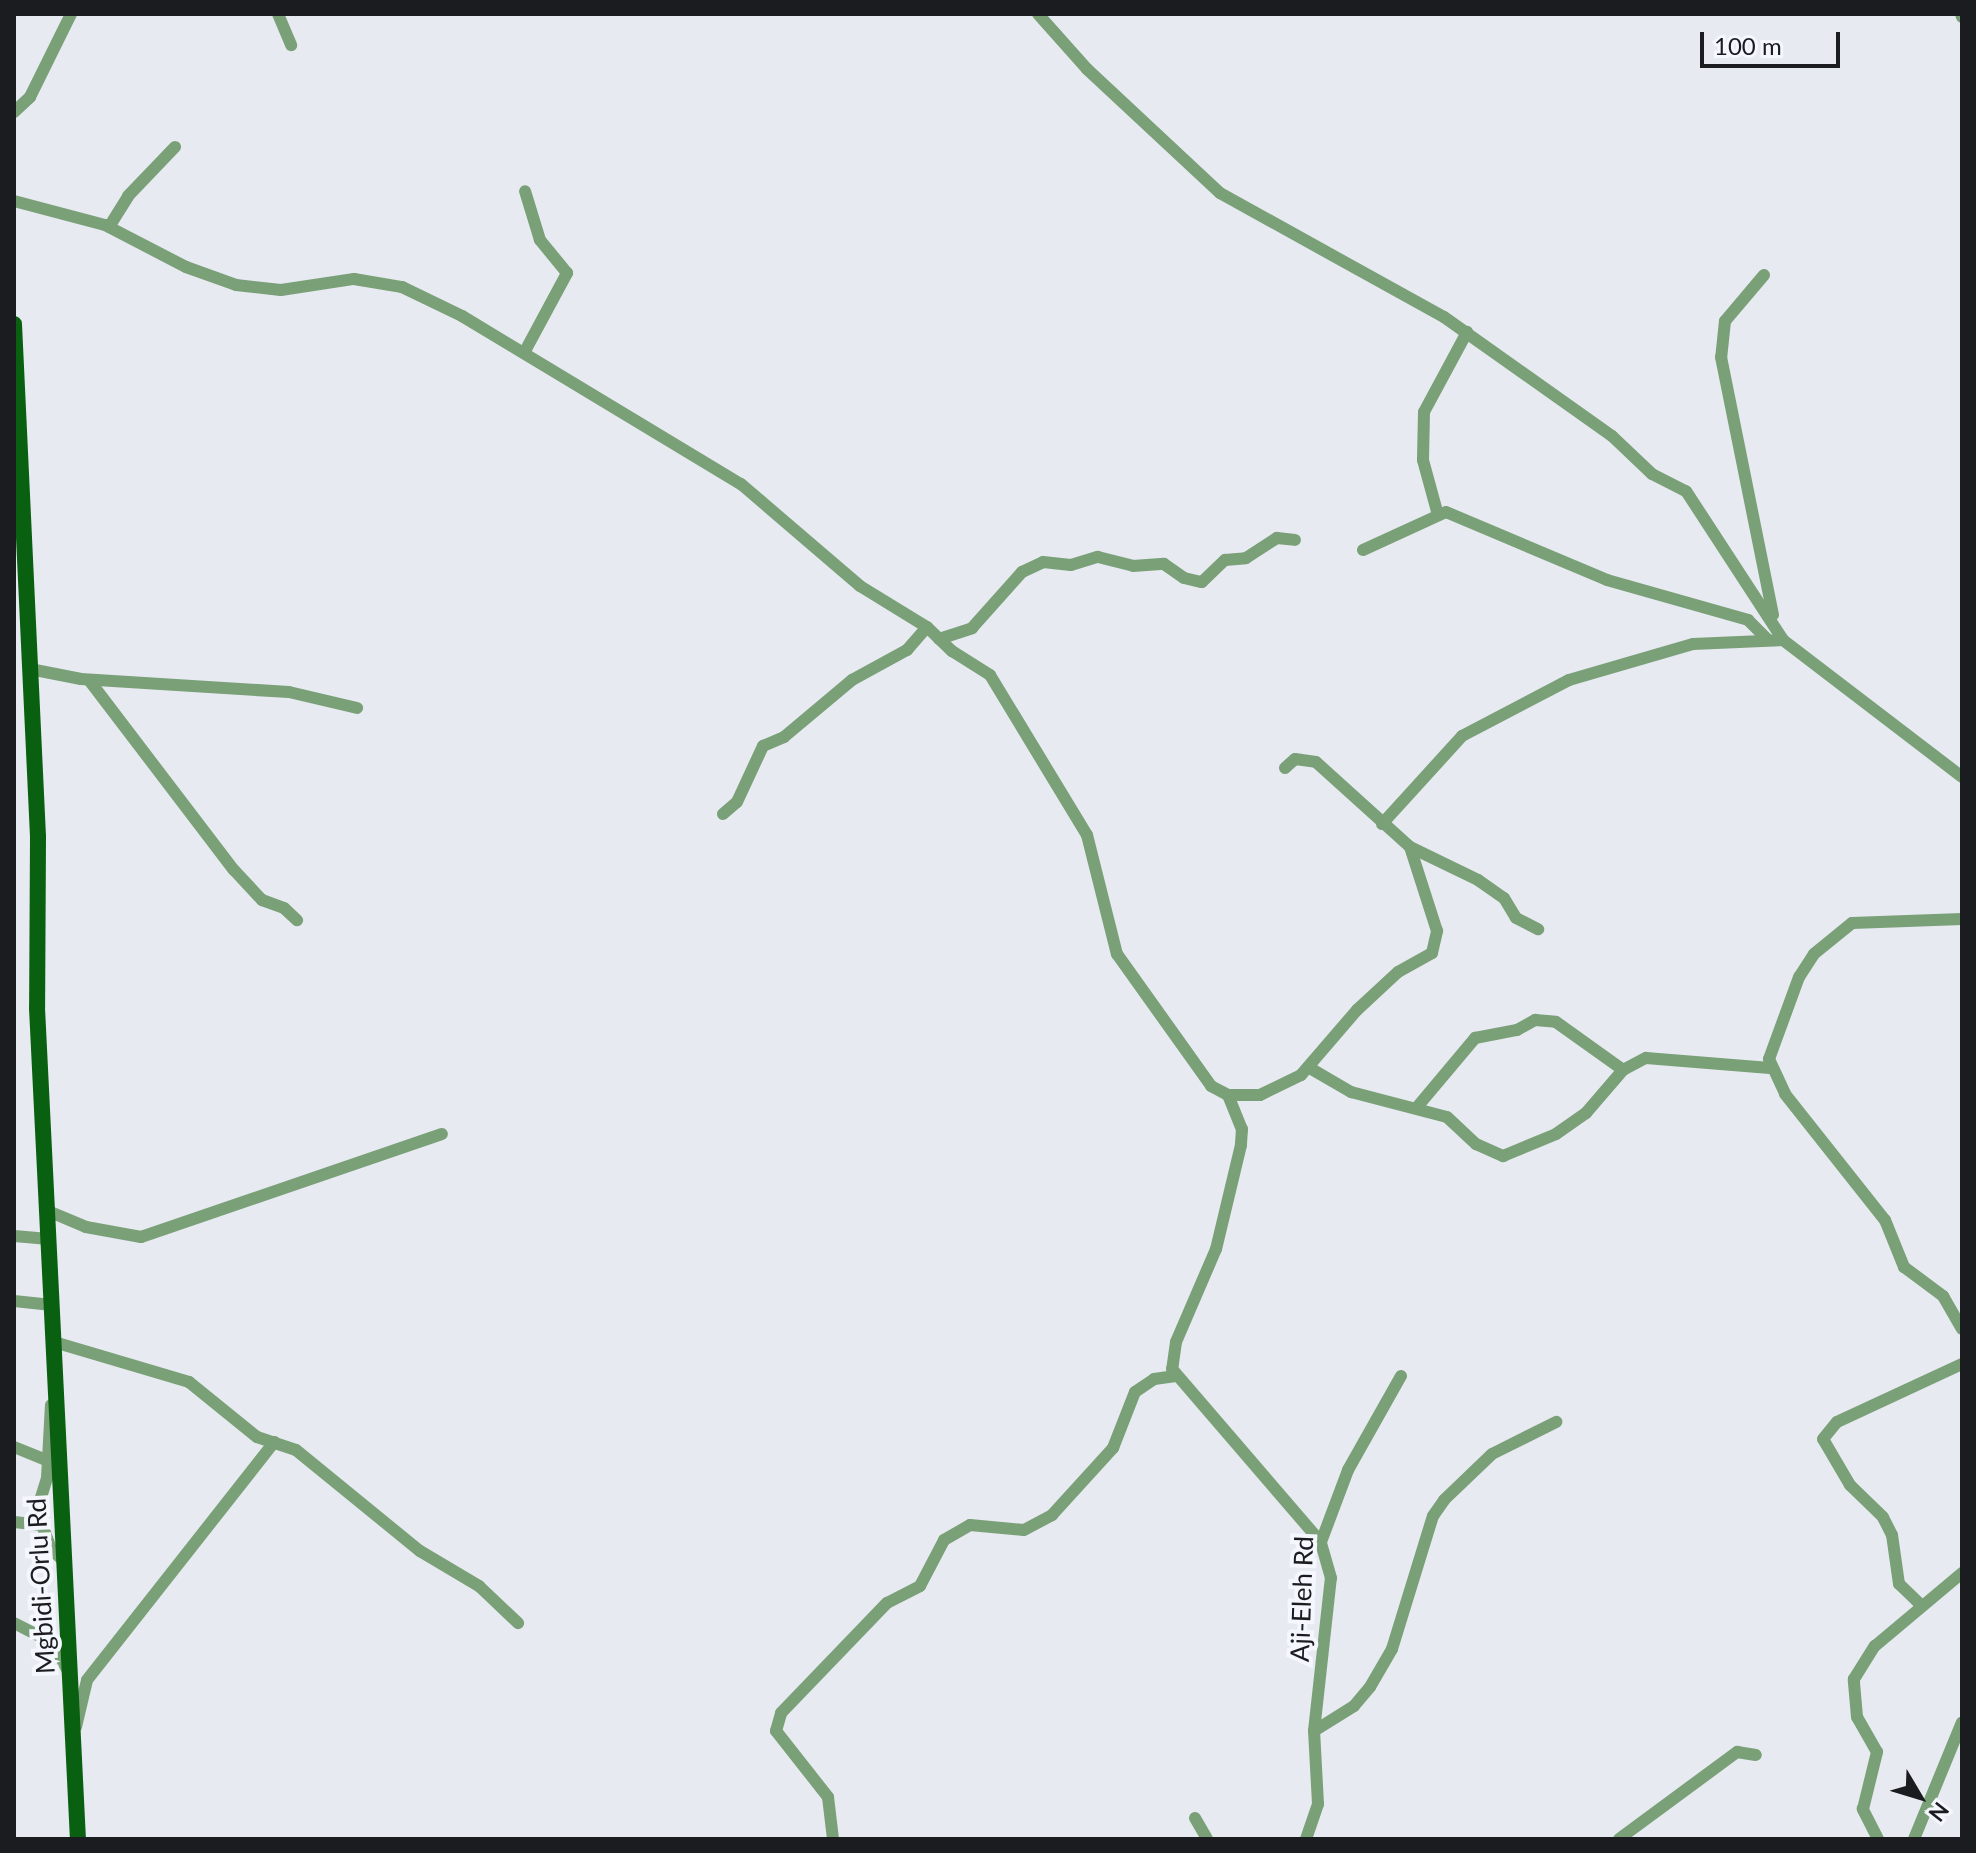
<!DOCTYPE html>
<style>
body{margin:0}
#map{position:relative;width:1976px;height:1853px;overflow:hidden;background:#e7eaf1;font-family:Lato,sans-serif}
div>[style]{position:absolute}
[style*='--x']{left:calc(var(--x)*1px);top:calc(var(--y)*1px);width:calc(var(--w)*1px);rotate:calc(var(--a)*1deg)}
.minor>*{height:12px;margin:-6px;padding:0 6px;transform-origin:6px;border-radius:6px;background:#7aa078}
.major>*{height:16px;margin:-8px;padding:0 8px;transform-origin:8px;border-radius:8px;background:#096010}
span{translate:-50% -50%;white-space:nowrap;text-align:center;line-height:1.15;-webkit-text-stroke:8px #f4f7fe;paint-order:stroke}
.street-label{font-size:26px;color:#1b1c1f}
.frame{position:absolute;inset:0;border:16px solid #1b1c1f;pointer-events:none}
.north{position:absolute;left:1880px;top:1757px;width:80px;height:80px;-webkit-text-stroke:6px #f4f7fe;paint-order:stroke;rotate:128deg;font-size:22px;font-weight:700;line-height:32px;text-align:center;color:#1b1c1f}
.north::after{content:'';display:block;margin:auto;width:28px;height:36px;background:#1b1c1f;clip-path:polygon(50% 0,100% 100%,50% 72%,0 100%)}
.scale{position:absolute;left:1700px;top:32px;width:140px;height:36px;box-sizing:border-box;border:4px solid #1b1c1f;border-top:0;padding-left:10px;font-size:24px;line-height:28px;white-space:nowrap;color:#1b1c1f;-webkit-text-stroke:6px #f4f7fe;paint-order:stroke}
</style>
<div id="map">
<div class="minor">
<div style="--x:278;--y:14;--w:34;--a:67"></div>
<div style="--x:1038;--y:14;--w:74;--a:48.3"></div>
<div style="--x:1087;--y:69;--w:182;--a:43"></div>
<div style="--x:1220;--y:193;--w:256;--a:29"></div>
<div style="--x:1444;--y:317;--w:206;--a:35.3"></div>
<div style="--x:1612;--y:436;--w:55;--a:43.5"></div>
<div style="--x:1652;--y:474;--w:38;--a:27"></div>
<div style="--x:1686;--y:491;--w:178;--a:56.9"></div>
<div style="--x:1783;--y:640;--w:225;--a:37.4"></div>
<div style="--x:1961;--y:14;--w:3;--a:72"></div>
<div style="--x:14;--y:112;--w:22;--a:-43"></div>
<div style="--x:30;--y:97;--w:93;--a:-63.7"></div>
<div style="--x:14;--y:201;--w:94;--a:14.8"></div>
<div style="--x:105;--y:225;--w:91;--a:27.4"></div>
<div style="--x:186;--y:267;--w:53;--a:19.8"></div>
<div style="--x:236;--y:285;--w:45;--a:6.3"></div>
<div style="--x:281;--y:290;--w:74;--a:-8.6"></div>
<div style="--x:354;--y:279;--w:49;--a:9.5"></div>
<div style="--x:402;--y:287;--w:67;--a:25.8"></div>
<div style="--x:462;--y:316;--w:326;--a:31.1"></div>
<div style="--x:741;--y:484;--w:157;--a:40.6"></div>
<div style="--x:860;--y:586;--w:79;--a:31.5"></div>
<div style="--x:927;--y:627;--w:35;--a:44"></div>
<div style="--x:952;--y:651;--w:45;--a:32.3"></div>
<div style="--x:990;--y:675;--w:187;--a:58.8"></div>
<div style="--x:1087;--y:835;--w:123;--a:75.9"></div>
<div style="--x:1117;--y:954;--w:162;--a:54.5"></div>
<div style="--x:1211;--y:1086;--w:19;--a:28"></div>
<div style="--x:1228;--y:1095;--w:32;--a:0"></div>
<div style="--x:1260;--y:1095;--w:46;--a:-26"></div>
<div style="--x:1301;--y:1075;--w:86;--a:-49.3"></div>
<div style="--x:1357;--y:1010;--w:56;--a:-42.8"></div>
<div style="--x:1398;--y:972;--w:39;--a:-29"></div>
<div style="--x:1432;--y:953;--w:23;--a:-77"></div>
<div style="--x:1437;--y:931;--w:88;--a:-107.8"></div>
<div style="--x:109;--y:227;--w:36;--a:-58"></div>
<div style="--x:128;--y:196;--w:68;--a:-46.2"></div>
<div style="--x:1764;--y:275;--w:60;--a:130.3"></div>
<div style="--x:1725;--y:321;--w:36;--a:96"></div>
<div style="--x:1721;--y:357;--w:263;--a:78.6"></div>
<div style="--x:524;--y:353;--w:91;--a:-61.7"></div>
<div style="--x:567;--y:273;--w:43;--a:-129.3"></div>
<div style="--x:540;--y:240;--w:51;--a:-107"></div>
<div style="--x:1438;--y:515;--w:57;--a:-105.3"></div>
<div style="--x:1423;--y:460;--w:48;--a:-88.8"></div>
<div style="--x:1424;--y:412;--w:91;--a:-61.7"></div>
<div style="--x:1363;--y:550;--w:91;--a:-24.6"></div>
<div style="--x:1446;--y:512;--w:175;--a:22.9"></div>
<div style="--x:1607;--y:580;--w:147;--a:15.8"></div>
<div style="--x:1748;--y:620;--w:28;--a:45"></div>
<div style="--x:939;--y:639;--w:35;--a:-18"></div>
<div style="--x:972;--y:628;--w:75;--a:-48.2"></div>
<div style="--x:1022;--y:572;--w:23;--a:-25"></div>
<div style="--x:1043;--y:562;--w:28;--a:6"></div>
<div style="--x:1071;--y:565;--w:28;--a:-17"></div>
<div style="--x:1098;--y:557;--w:36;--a:14"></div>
<div style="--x:1133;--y:566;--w:31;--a:-4"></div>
<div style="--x:1164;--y:564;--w:24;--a:35"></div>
<div style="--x:1184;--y:578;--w:18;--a:13"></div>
<div style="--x:1202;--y:582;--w:32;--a:-44"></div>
<div style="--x:1225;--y:560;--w:21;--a:-5"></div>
<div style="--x:1246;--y:558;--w:37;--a:-33"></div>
<div style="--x:1277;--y:538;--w:18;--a:6"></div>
<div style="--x:30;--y:669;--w:52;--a:11.1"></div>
<div style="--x:81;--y:679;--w:208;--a:3.6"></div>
<div style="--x:289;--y:692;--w:70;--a:13.2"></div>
<div style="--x:89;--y:680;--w:239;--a:52.7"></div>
<div style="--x:234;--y:870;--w:41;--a:47"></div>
<div style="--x:262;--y:900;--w:23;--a:20"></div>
<div style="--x:284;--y:908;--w:18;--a:43"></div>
<div style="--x:1285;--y:768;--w:13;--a:-42"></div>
<div style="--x:1295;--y:759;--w:21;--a:8"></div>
<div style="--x:1316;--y:762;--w:127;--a:42.1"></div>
<div style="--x:1410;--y:847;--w:76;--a:25.9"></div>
<div style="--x:1478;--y:880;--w:32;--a:35"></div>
<div style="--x:1504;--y:898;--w:23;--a:59"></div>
<div style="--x:1516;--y:918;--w:25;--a:27"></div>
<div style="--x:723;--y:814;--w:18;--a:-41"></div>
<div style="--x:737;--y:802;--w:62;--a:-65.1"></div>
<div style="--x:763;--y:746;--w:23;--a:-23"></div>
<div style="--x:784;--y:737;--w:89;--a:-40"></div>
<div style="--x:852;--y:680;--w:63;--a:-28.6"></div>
<div style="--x:907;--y:650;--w:30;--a:-49"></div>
<div style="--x:1382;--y:824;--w:119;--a:-47.7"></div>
<div style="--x:1462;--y:736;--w:121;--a:-27.6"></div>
<div style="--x:1569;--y:680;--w:129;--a:-16.2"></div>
<div style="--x:1693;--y:644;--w:90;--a:-2.5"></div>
<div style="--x:1962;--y:919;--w:110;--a:177.9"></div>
<div style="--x:1852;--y:923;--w:49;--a:140.8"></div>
<div style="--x:1814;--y:954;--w:27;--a:123"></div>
<div style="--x:1799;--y:977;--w:87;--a:110.1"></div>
<div style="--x:1769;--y:1059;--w:38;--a:65"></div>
<div style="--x:1785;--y:1094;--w:161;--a:51.6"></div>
<div style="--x:1885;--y:1220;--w:51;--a:68"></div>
<div style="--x:1904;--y:1267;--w:49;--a:36.6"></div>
<div style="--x:1943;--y:1296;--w:38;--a:60"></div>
<div style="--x:1308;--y:1067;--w:50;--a:30.2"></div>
<div style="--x:1351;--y:1092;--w:99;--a:14.6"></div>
<div style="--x:1447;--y:1117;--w:40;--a:43"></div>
<div style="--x:1476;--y:1144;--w:30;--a:24"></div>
<div style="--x:1503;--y:1156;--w:57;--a:-22.5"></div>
<div style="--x:1556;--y:1134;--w:37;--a:-35"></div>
<div style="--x:1586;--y:1113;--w:57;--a:-49.3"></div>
<div style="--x:1623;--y:1070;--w:26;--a:-28"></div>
<div style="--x:1646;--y:1058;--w:124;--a:4.6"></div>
<div style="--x:1228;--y:1095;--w:37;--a:68"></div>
<div style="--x:1242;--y:1129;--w:16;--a:94"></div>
<div style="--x:1241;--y:1145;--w:107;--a:103.5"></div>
<div style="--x:1216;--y:1249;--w:101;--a:113.3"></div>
<div style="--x:1176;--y:1342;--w:27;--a:98"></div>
<div style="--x:1172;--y:1369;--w:228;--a:49.3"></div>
<div style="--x:1418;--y:1106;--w:89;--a:-50"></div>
<div style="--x:1475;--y:1038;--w:43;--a:-10.8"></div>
<div style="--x:1517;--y:1030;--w:21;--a:-29"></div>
<div style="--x:1535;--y:1020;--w:21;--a:5"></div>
<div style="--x:1556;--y:1022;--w:82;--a:35.6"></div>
<div style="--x:48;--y:1211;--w:41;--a:22.8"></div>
<div style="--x:86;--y:1227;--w:56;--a:10.3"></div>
<div style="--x:141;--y:1237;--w:318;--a:-18.9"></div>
<div style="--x:14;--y:1236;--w:35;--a:5"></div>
<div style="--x:14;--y:1301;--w:38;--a:6"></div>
<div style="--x:54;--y:1342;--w:141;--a:16.5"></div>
<div style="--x:189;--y:1382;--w:87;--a:39"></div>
<div style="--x:257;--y:1437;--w:41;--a:18.4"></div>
<div style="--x:296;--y:1450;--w:160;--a:39.2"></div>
<div style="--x:420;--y:1551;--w:69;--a:30.7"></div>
<div style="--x:479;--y:1586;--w:54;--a:43.5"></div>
<div style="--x:14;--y:1447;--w:37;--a:22"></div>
<div style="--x:34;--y:1520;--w:44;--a:-72.8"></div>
<div style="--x:47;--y:1478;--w:73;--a:-86.9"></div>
<div style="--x:14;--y:1522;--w:28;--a:6"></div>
<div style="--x:42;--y:1525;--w:26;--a:69"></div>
<div style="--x:51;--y:1549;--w:18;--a:43"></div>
<div style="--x:1922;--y:1606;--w:32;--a:-136"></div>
<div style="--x:1899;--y:1584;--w:49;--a:-98.1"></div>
<div style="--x:1892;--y:1535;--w:20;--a:-117"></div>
<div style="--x:1883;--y:1517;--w:46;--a:-135.9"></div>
<div style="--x:1850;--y:1485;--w:53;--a:-120.4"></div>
<div style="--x:1823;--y:1439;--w:22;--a:-51"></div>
<div style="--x:1837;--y:1422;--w:138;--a:-24.9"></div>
<div style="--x:14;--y:1623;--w:44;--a:27.1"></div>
<div style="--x:53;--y:1643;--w:32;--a:62"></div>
<div style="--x:76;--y:1727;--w:48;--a:-76.8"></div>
<div style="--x:87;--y:1680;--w:303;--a:-51.8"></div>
<div style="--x:1314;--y:1731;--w:47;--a:-32"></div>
<div style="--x:1354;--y:1706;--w:25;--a:-50"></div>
<div style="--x:1370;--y:1687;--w:44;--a:-59.9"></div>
<div style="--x:1392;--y:1649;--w:139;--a:-72.9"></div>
<div style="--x:1433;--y:1516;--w:19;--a:-55"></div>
<div style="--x:1444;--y:1500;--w:66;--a:-43.8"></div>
<div style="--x:1492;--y:1454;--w:72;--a:-26.6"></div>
<div style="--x:1195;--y:1818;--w:24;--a:60"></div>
<div style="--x:833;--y:1839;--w:42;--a:-96.8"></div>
<div style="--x:828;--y:1797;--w:84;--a:-128.2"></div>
<div style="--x:776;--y:1731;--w:19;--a:-74"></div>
<div style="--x:781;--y:1713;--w:153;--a:-46.1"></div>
<div style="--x:887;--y:1603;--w:37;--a:-27"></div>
<div style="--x:920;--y:1586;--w:52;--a:-62.4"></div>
<div style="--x:944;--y:1540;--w:30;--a:-30"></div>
<div style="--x:970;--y:1525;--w:54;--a:5.3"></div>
<div style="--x:1024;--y:1530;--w:32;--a:-28"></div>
<div style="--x:1052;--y:1515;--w:91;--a:-47.7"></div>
<div style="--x:1113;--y:1448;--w:60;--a:-68.6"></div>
<div style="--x:1135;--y:1392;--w:23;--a:-34"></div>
<div style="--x:1154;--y:1379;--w:22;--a:-8"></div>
<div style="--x:1306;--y:1839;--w:37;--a:-71"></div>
<div style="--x:1318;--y:1804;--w:73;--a:-93.1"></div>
<div style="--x:1314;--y:1731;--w:154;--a:-83.7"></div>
<div style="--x:1331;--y:1578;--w:37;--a:-106"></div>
<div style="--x:1321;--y:1542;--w:77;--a:-69.4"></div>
<div style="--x:1348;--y:1470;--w:108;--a:-60.6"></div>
<div style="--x:1619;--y:1839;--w:147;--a:-36.4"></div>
<div style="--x:1737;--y:1752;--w:19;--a:9"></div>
<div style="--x:1878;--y:1839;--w:34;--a:-117"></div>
<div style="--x:1863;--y:1809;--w:59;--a:-76.2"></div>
<div style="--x:1877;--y:1752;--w:40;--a:-119.7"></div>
<div style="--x:1857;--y:1717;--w:38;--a:-95"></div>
<div style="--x:1854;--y:1679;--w:39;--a:-58"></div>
<div style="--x:1875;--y:1646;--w:114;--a:-40"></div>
<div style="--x:1914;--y:1839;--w:126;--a:-67.7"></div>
</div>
<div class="major">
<div style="--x:14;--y:324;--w:514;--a:87.32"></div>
<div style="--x:38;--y:837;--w:171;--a:90.3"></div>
<div style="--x:37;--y:1008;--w:832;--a:87.18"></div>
</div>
<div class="street-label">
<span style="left:41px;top:1586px;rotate:-93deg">Mgbidi-Orlu Rd</span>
<span style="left:1302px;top:1599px;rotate:-88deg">Aji-Eleh Rd</span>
</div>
<div class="frame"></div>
<div class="north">N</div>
<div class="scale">100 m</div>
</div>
